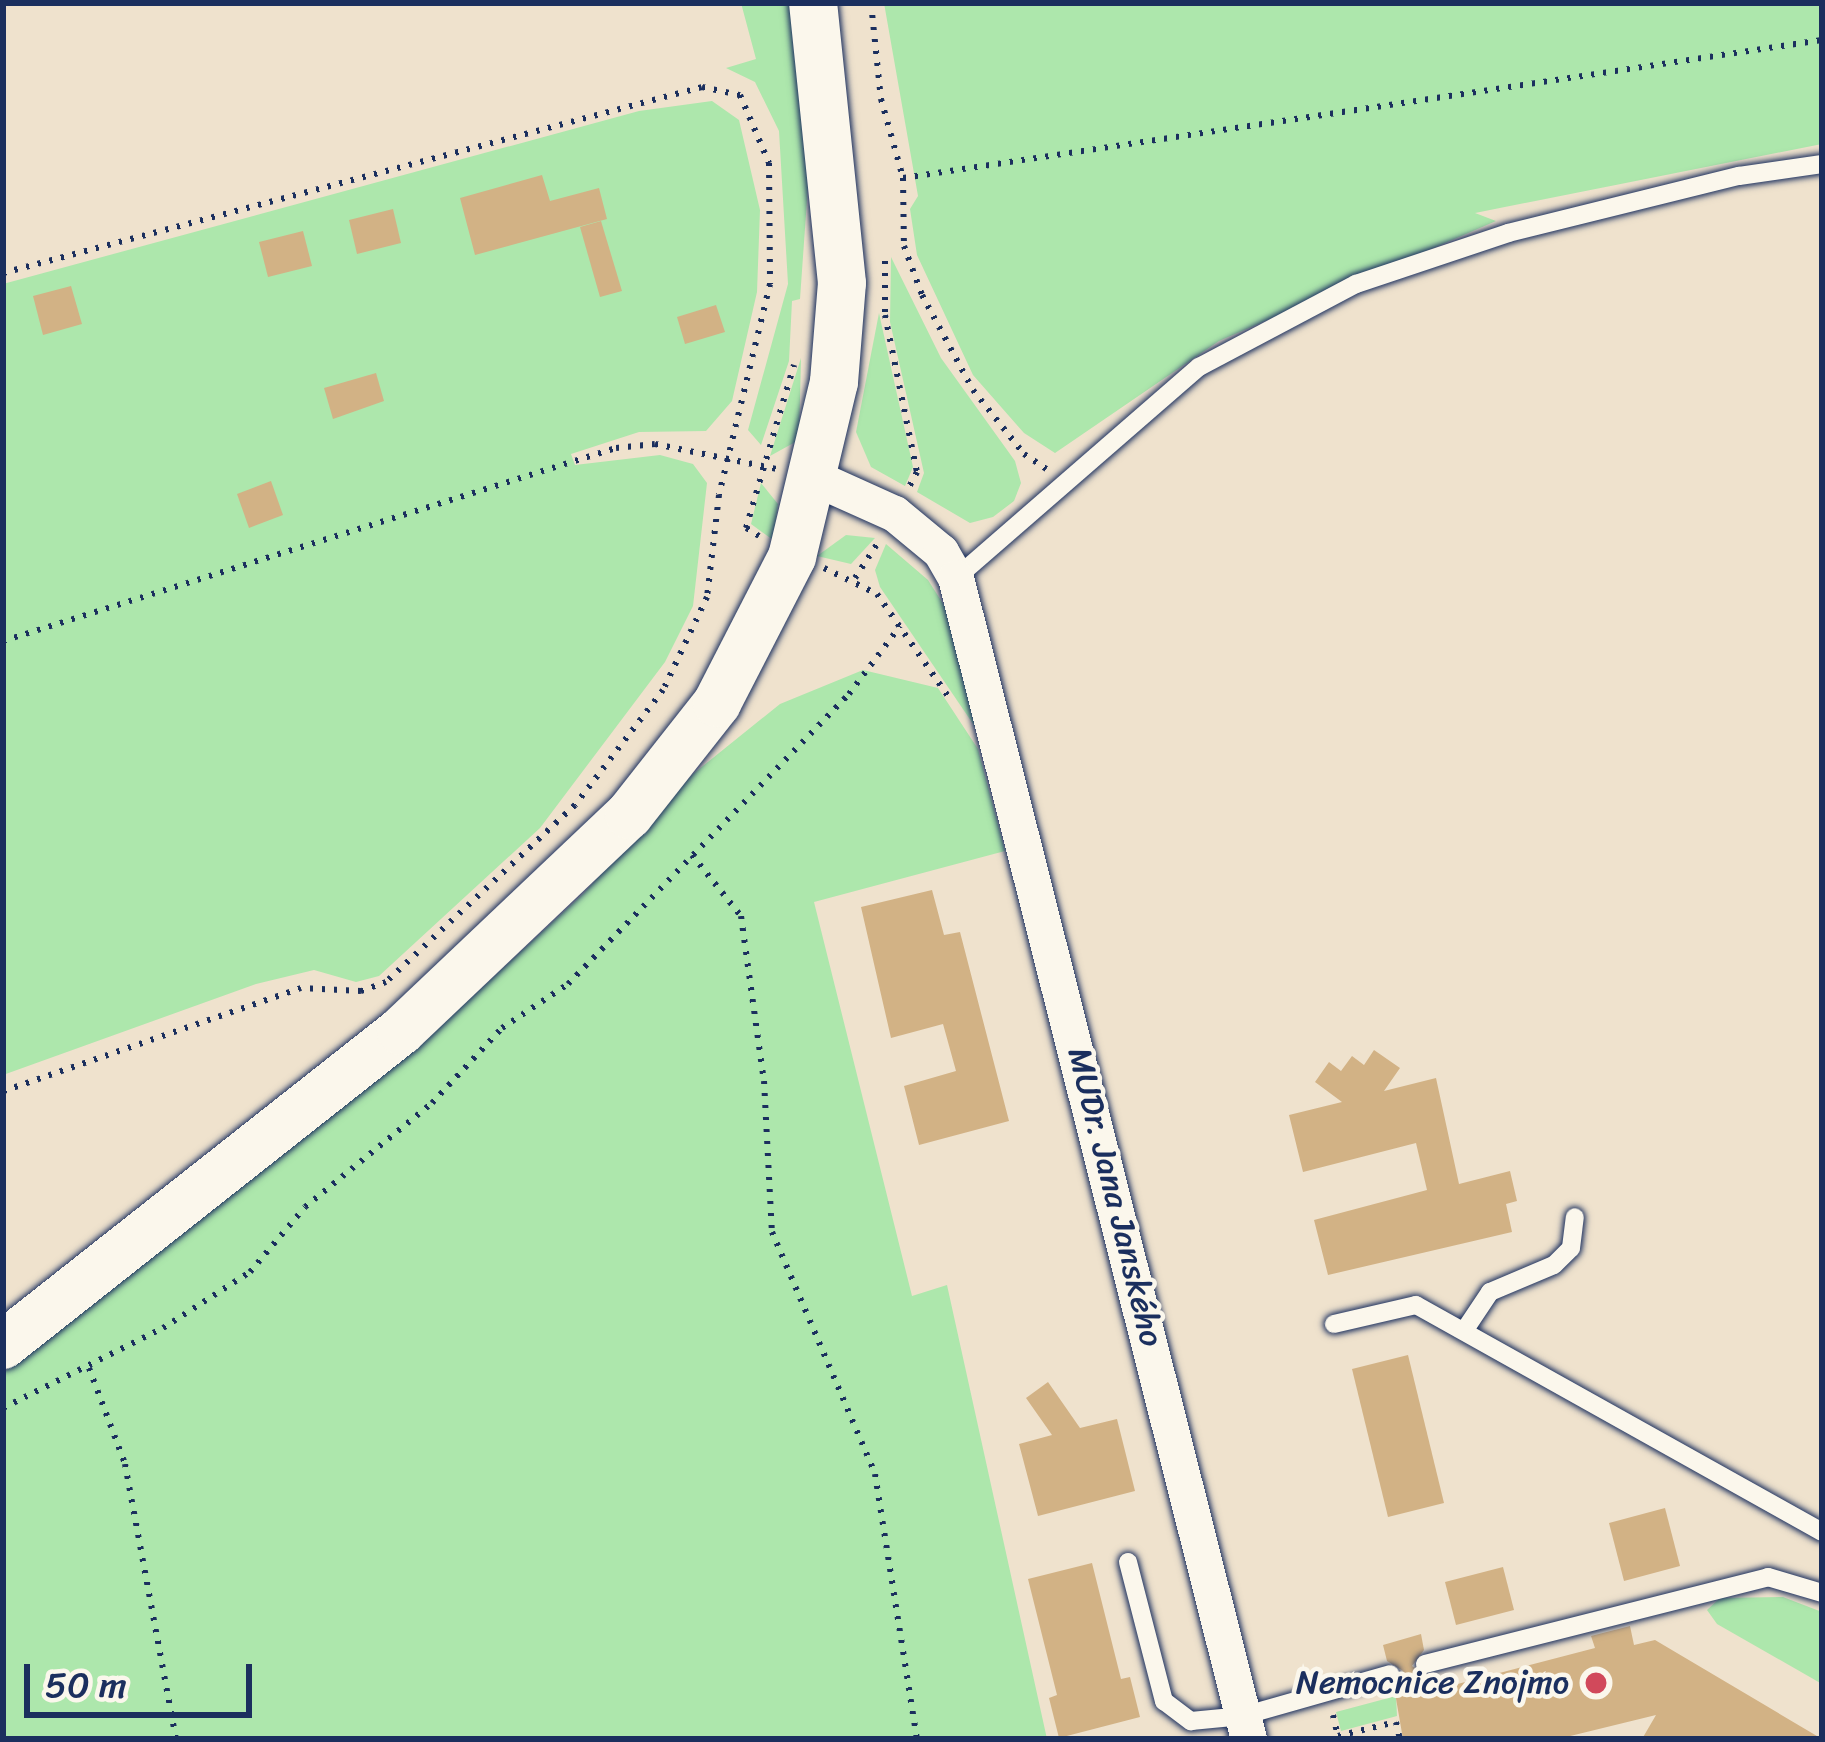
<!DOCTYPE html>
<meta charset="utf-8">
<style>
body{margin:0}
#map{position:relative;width:1825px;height:1742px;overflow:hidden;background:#efe2cd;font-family:Sriracha,sans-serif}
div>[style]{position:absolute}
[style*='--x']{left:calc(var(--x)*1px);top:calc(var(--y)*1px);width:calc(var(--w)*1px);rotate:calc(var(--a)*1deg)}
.green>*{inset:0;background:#ade7ac}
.building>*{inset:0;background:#d2b285}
.path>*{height:6px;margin-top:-3px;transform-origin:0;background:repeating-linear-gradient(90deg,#1b2f5e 0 3px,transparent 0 12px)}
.roads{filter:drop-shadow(0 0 3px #1b2f5e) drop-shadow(0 0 3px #1b2f5e)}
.service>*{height:18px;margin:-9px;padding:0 9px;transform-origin:9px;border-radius:9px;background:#fbf7ec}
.minor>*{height:36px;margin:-18px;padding:0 18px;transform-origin:18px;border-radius:18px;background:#fbf7ec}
.secondary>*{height:48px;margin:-24px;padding:0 24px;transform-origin:24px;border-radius:24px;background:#fbf7ec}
.dots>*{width:33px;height:33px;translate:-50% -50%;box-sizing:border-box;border:6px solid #fbf7ec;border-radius:50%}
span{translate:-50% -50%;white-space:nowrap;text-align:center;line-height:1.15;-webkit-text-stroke:9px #fbf7ec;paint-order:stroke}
.street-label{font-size:33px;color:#1b2f5e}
.poi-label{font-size:33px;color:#1b2f5e}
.right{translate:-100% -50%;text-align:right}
.frame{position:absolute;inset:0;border:6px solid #1b2f5e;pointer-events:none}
.scale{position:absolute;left:24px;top:1664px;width:228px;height:54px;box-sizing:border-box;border:6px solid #1b2f5e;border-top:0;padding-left:15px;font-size:36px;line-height:42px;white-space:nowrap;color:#1b2f5e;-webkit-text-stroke:9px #fbf7ec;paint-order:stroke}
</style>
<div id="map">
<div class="green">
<div style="clip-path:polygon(741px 3px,790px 3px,808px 186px,800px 299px,792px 301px,789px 361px,761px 445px,748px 430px,788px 284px,779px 131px,755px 82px,726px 68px,756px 59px)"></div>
<div style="clip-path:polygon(884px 3px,1822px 3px,1822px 144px,1475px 213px,1496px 221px,1219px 341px,1055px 453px,1024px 433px,973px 375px,917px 255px,910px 209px,918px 196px)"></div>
<div style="clip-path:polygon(712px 101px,739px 120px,760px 210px,757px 292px,732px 401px,706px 431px,639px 432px,571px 454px,575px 465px,660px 455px,693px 464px,707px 483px,693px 606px,665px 662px,540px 828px,379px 976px,356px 982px,314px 970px,256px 984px,3px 1075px,3px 284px,639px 111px)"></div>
<div style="clip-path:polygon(891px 257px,941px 358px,1015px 461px,1021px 483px,1014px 501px,993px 517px,970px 523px,917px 492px,924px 473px,890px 322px)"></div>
<div style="clip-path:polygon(879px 313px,913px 467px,905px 486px,871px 467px,856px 432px)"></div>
<div style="clip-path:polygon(801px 358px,799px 440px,770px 456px)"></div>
<div style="clip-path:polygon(761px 483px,778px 504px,773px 540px,751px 524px)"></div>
<div style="clip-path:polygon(846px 535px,875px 538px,851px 564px,817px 556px)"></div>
<div style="clip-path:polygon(886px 544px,928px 580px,949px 613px,986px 743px,880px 587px,875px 570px)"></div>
<div style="clip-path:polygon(863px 670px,938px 688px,978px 749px,1005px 851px,814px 902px,912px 1296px,947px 1285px,1047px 1739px,3px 1739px,3px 1373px,416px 1049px,583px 894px,693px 774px,780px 704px)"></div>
<div style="clip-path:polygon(1783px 1597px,1822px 1612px,1822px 1684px,1717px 1624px,1707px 1610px,1720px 1598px)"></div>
<div style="clip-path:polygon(1396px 1696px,1397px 1716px,1341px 1731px,1336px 1712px)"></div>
</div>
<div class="building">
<div style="clip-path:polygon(542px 175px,550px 201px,599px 188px,607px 219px,475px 255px,460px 198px)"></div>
<div style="clip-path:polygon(393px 209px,401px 243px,357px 254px,349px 220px)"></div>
<div style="clip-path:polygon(601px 221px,622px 291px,600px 297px,580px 227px)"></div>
<div style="clip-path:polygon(303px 231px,312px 266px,268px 277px,259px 242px)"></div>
<div style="clip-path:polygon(71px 286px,82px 324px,43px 335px,33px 296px)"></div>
<div style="clip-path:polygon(716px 305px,725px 332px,685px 344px,677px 317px)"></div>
<div style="clip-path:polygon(376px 373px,384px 401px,333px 419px,324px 388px)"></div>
<div style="clip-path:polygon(271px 481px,283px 515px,249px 528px,237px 494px)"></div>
<div style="clip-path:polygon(932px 890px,944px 935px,960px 932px,1009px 1121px,919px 1145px,904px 1086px,956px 1071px,943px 1024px,891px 1038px,861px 907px)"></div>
<div style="clip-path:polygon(1374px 1050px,1400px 1068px,1384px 1091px,1436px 1078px,1459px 1184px,1510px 1171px,1517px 1201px,1506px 1204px,1512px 1232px,1328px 1275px,1314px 1220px,1427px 1190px,1416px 1143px,1303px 1172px,1289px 1115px,1342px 1102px,1315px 1082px,1329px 1062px,1341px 1071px,1352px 1056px,1364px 1065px)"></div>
<div style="clip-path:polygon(1408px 1355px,1444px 1503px,1388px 1517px,1352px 1369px)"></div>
<div style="clip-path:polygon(1048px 1382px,1080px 1428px,1117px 1419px,1135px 1491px,1038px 1516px,1019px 1444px,1052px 1435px,1026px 1398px)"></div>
<div style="clip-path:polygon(1665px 1508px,1680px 1566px,1624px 1581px,1609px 1523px)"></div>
<div style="clip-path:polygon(1092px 1563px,1121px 1679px,1130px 1677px,1140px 1717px,1059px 1738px,1049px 1698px,1057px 1695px,1028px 1579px)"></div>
<div style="clip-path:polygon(1503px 1567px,1514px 1610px,1456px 1625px,1445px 1582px)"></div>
<div style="clip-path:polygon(1630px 1626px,1634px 1645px,1655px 1640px,1822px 1739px,1642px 1739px,1656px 1715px,1558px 1739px,1403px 1739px,1394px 1687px,1403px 1671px,1387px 1661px,1383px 1645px,1421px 1634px,1424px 1650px,1412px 1666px,1429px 1677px,1431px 1691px,1595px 1648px,1591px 1636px)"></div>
</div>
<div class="path">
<div style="--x:871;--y:3;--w:97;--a:84.1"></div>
<div style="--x:881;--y:99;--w:82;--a:74.4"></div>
<div style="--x:903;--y:178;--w:68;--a:89.2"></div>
<div style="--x:904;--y:246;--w:52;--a:69.8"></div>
<div style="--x:922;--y:295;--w:108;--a:61.8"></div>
<div style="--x:973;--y:390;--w:82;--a:51.4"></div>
<div style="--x:1024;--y:454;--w:27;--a:34"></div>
<div style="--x:903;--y:178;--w:929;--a:-8.54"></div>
<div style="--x:885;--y:261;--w:54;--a:90"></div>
<div style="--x:885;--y:315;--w:160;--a:78.5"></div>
<div style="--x:917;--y:472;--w:17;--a:118"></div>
<div style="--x:3;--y:273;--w:723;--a:-14.9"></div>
<div style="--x:702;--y:87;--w:39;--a:12"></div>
<div style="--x:740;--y:95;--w:74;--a:66.9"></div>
<div style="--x:769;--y:163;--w:121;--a:89.5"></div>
<div style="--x:770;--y:284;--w:217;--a:103.6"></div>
<div style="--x:719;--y:495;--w:103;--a:96.7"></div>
<div style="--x:707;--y:597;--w:103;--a:115.3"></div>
<div style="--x:663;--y:690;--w:145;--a:127.4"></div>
<div style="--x:575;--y:805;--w:259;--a:136.9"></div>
<div style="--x:386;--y:982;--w:27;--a:160"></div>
<div style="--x:361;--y:991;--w:60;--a:-177.1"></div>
<div style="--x:301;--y:988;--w:315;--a:160.9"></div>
<div style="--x:759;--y:536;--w:15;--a:-148"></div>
<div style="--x:746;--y:528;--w:170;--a:-73.6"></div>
<div style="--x:824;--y:568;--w:59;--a:26.1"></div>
<div style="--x:877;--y:594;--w:131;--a:55.2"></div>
<div style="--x:855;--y:578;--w:44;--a:-57"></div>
<div style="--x:3;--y:641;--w:643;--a:-17.48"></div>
<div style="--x:616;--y:448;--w:39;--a:-6"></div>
<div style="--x:655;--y:444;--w:125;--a:11.6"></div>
<div style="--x:692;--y:855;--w:78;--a:51.2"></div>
<div style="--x:741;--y:916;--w:167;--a:82.1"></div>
<div style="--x:764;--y:1081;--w:151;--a:87"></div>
<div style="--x:772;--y:1232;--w:263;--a:66.9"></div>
<div style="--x:875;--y:1474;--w:268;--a:81"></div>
<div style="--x:89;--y:1368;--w:103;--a:69.4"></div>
<div style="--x:125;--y:1464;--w:280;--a:79.5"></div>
<div style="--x:3;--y:1408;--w:179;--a:-26.6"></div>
<div style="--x:163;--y:1328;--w:103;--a:-32.8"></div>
<div style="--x:250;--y:1272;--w:85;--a:-49.8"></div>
<div style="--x:305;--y:1207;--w:164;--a:-39.3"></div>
<div style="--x:432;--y:1103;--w:103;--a:-47"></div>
<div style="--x:502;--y:1028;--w:79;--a:-33.7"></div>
<div style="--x:568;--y:984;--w:404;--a:-45.9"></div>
<div style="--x:849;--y:694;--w:85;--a:-53.1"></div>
<div style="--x:1333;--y:1715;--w:22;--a:77"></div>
<div style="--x:1338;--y:1736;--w:60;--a:-13.6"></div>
<div style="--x:1396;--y:1722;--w:17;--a:77"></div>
</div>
<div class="roads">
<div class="service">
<div style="--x:956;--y:578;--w:322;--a:-41"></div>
<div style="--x:1199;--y:367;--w:178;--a:-27.9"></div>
<div style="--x:1356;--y:284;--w:160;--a:-18.5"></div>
<div style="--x:1508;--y:233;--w:238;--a:-13.9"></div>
<div style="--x:1739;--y:176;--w:84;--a:-8.2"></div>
<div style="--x:1334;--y:1324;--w:84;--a:-13"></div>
<div style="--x:1416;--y:1305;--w:465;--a:29.2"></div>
<div style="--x:1464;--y:1331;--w:47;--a:-56.3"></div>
<div style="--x:1490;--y:1292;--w:69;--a:-22.9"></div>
<div style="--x:1554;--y:1265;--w:24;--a:-45"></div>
<div style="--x:1571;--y:1248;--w:31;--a:-83"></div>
<div style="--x:1128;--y:1562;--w:144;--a:75.5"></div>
<div style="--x:1164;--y:1701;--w:34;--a:37"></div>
<div style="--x:1191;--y:1721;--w:52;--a:-5.5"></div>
<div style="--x:1243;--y:1716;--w:153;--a:-15.9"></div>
<div style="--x:1425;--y:1664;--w:354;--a:-14.2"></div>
<div style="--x:1768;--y:1577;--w:56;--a:16.5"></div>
</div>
<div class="minor">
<div style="--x:817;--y:479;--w:85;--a:24.2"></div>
<div style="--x:895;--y:514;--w:60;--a:39.6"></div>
<div style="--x:941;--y:552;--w:30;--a:60"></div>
<div style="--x:956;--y:578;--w:1197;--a:75.84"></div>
</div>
<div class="secondary">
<div style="--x:3;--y:1345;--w:507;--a:-38.27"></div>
<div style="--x:401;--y:1031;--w:314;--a:-43.5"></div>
<div style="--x:629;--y:815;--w:142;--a:-51.8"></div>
<div style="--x:717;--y:703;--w:164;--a:-62.8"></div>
<div style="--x:792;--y:557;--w:180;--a:-76.5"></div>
<div style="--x:834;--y:382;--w:99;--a:-85.4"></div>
<div style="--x:842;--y:283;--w:281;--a:-95.9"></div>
</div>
</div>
<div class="dots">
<div style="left:1596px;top:1683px;background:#d1495b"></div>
</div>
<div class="street-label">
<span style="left:1115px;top:1197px;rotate:76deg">MUDr. Jana Janského</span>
</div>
<div class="poi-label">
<span class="right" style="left:1569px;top:1683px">Nemocnice Znojmo</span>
</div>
<div class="frame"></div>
<div class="scale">50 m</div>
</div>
